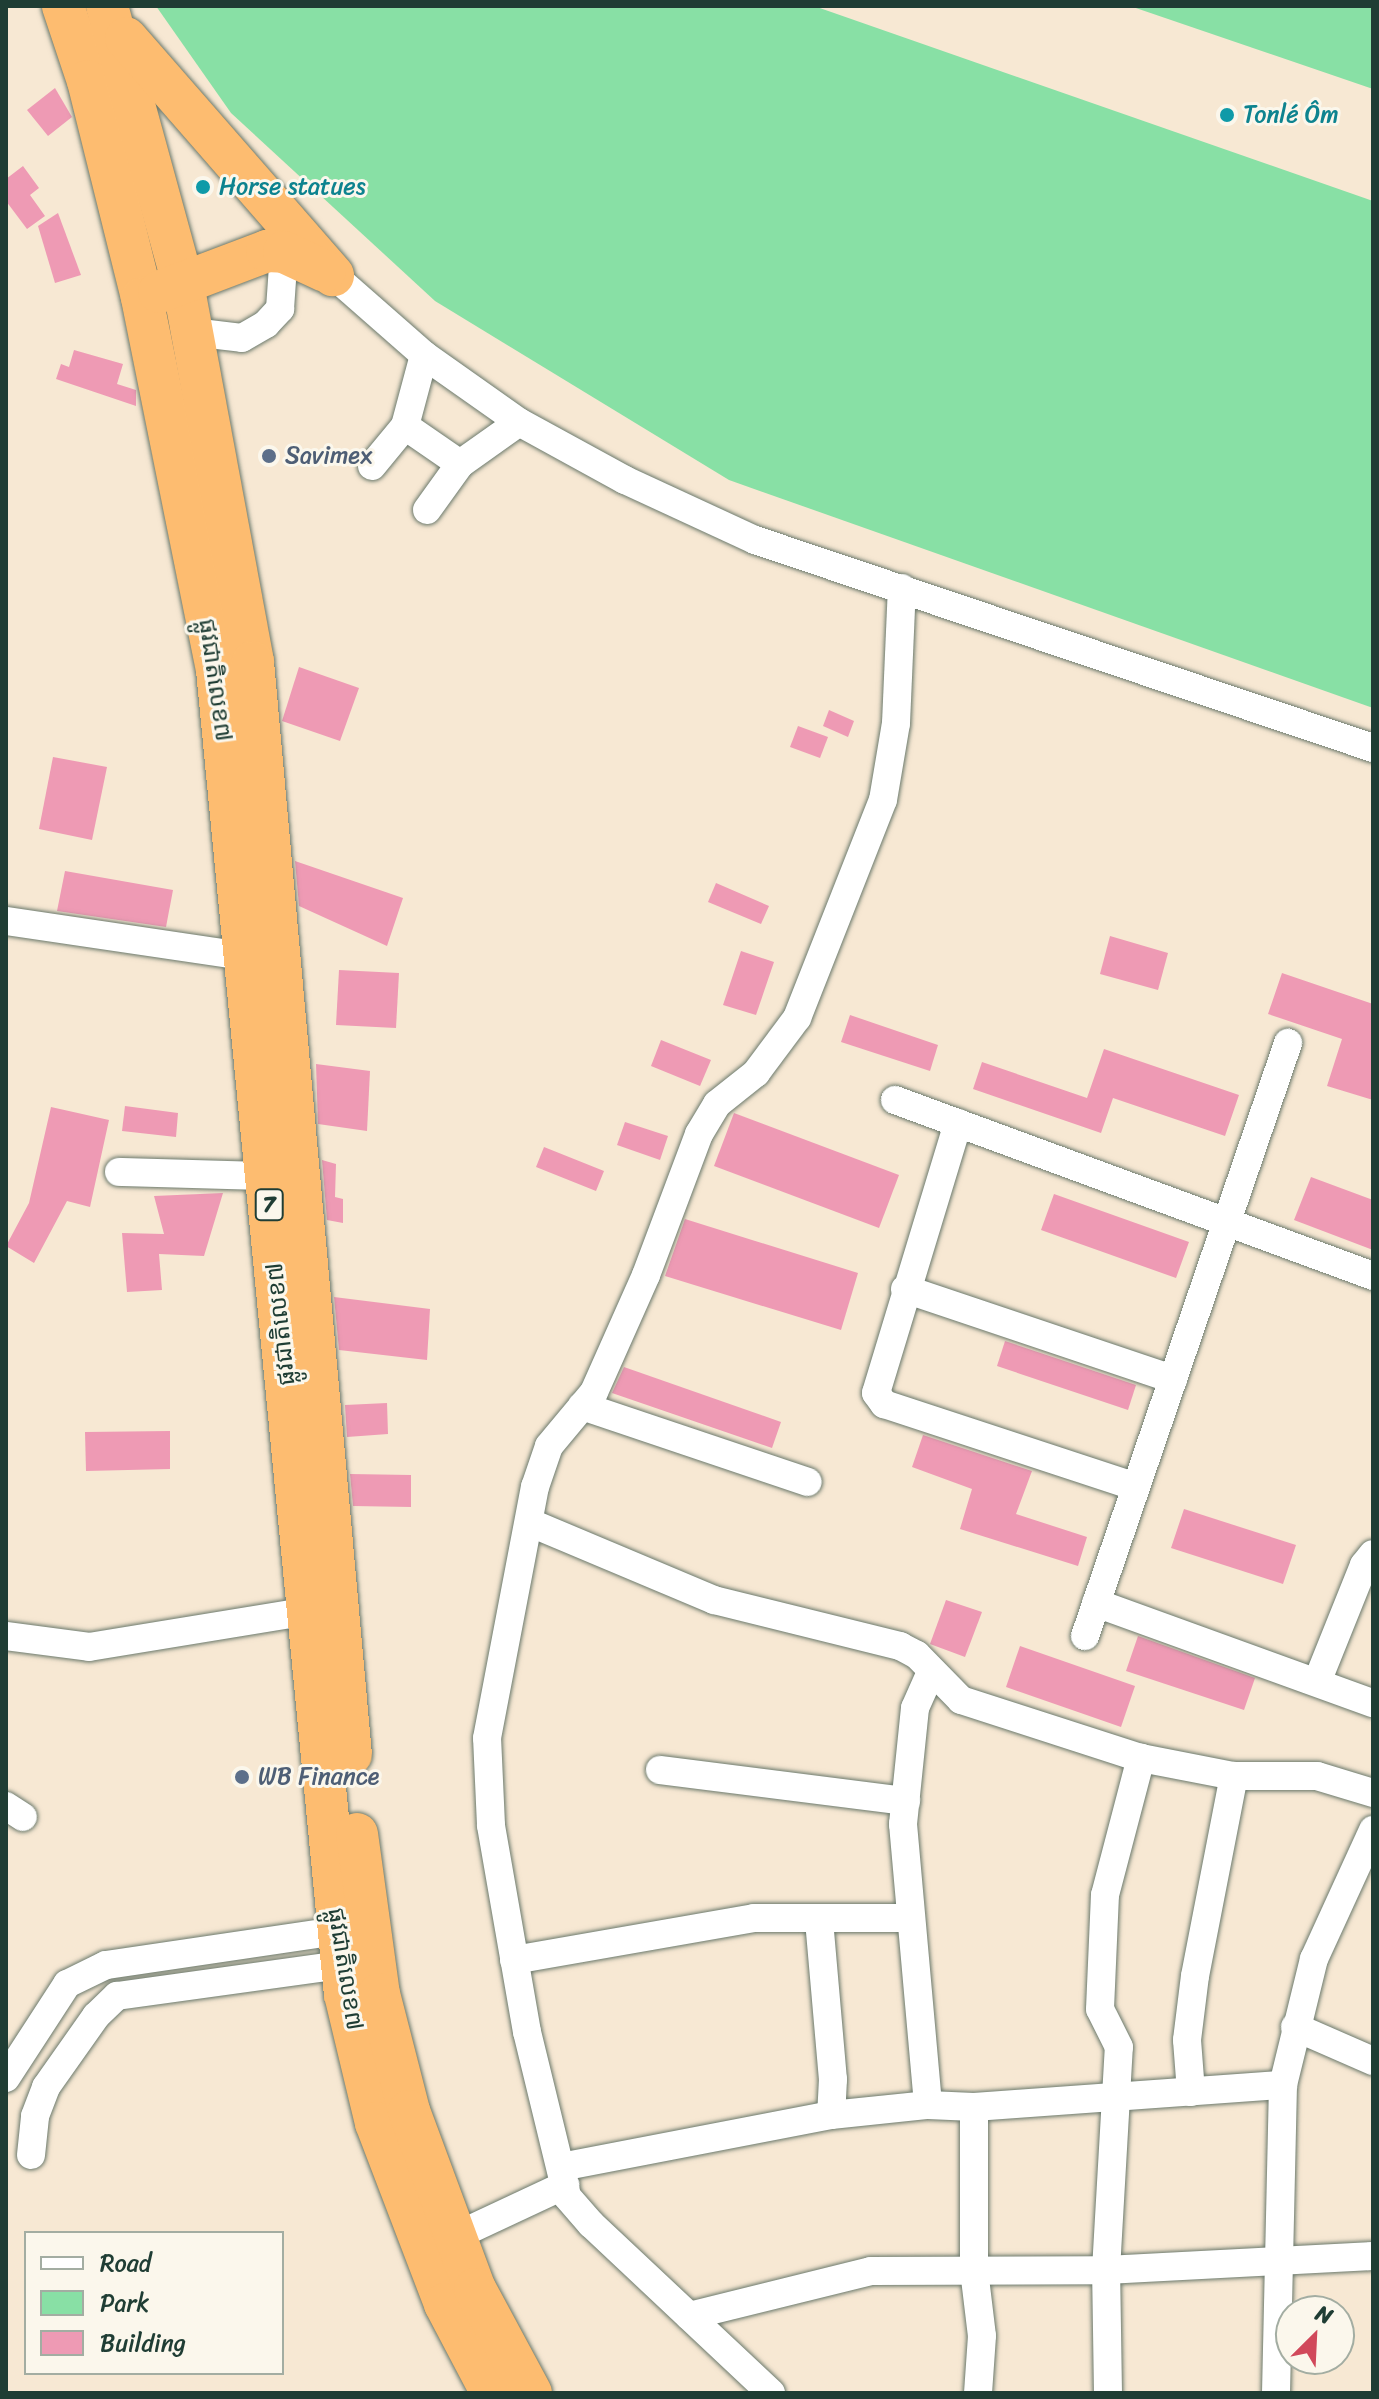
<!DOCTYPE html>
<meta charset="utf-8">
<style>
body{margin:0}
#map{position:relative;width:1379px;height:2399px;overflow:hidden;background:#f7e8d3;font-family:Sriracha,"Noto Sans Khmer",sans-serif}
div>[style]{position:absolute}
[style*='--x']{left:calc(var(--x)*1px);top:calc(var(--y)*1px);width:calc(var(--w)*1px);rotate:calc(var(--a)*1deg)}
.green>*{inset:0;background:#88e0a5}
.building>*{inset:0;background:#ee9ab4}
.roads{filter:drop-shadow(0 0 2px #6b796c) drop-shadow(0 0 2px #6b796c)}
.minor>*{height:28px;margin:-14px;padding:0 14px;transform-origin:14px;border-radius:14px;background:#fff}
.highway>*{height:42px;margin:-21px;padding:0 21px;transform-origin:21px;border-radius:21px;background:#fdbc70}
.dots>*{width:22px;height:22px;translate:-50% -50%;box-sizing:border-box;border:4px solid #fbf7ec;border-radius:50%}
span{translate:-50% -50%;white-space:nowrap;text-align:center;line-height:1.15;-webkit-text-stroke:6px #fbf7ec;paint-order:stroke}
.shield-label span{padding:2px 6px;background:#fbf7ec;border:2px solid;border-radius:6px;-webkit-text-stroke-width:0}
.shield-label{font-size:22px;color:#1f3d34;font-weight:700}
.culture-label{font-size:24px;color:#0d838f}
.left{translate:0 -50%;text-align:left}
.service-label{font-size:24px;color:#4e5e75}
.street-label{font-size:24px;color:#1f3d34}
.frame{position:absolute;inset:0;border:8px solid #1f3d34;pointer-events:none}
.legend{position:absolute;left:24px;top:2231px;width:260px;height:144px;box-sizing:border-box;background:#fbf7ec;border:2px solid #a3ada2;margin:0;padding:10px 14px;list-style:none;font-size:24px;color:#1f3d34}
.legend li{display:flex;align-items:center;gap:16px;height:40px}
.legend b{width:40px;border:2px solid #a3ada2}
.north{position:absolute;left:1275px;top:2295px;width:80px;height:80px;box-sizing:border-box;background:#fbf7ec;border:2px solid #a3ada2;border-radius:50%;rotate:24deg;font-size:22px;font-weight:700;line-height:32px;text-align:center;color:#1f3d34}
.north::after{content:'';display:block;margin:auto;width:28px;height:36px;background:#d1495b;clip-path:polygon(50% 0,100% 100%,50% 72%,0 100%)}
</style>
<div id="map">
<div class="green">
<div style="clip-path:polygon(156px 6px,814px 6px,1373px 201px,1373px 708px,729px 480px,435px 301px,231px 113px)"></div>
<div style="clip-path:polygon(1130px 6px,1373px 6px,1373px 89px)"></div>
</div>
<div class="building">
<div style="clip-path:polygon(55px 88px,72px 117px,48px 136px,27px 110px)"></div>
<div style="clip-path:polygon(23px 166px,39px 188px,30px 195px,45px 216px,27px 229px,6px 201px,6px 179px)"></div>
<div style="clip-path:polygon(58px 213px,81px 275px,55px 283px,38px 226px)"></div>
<div style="clip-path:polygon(74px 350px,123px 364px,117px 384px,136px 390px,136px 406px,56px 379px,61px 364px,69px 367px)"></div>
<div style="clip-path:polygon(299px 667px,359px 688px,340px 741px,282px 721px)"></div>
<div style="clip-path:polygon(829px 710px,854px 721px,848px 737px,823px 726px)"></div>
<div style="clip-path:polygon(798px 726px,828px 737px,820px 758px,790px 747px)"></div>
<div style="clip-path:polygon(53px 757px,107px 767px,92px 840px,39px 829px)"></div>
<div style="clip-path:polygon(295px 861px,403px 898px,387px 946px,299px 906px)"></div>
<div style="clip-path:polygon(65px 871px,173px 890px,166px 927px,57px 911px)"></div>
<div style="clip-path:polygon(716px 883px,769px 906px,761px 924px,708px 902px)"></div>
<div style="clip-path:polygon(1110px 936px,1168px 953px,1158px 990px,1100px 974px)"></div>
<div style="clip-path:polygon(741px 951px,774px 962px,756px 1015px,723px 1005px)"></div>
<div style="clip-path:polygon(339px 970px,399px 973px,396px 1028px,336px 1025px)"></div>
<div style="clip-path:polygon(1282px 973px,1373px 1004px,1373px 1100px,1327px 1086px,1342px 1039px,1268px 1014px)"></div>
<div style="clip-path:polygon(850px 1015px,938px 1045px,930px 1071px,841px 1042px)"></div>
<div style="clip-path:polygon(661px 1040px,711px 1060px,700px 1086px,651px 1066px)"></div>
<div style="clip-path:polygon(1104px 1049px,1239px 1095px,1225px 1136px,1113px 1098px,1101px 1133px,973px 1089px,982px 1062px,1087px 1098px)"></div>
<div style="clip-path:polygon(316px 1064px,370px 1071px,367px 1131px,318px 1124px)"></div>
<div style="clip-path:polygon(125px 1106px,178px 1113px,176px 1137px,122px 1131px)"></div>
<div style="clip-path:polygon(51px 1107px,109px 1120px,90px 1207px,67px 1201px,34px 1263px,6px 1246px,29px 1203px)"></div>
<div style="clip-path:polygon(734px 1113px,899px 1175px,879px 1228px,714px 1166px)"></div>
<div style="clip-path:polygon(625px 1122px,668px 1136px,660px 1160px,617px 1145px)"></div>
<div style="clip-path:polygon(544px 1147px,604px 1171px,596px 1191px,536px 1167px)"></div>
<div style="clip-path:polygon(322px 1160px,336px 1164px,335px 1197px,343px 1199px,343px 1223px,327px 1220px)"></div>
<div style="clip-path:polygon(1311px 1177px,1373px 1200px,1373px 1250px,1294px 1220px)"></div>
<div style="clip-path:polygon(223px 1193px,204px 1256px,159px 1254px,162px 1290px,127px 1292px,122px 1233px,164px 1234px,154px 1196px)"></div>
<div style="clip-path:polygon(1054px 1194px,1189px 1242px,1176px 1278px,1041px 1230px)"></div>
<div style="clip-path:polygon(685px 1219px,858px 1273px,841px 1330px,665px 1276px)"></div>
<div style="clip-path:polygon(334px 1297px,430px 1309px,427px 1360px,339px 1350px)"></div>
<div style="clip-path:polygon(1005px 1341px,1136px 1385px,1128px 1410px,997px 1366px)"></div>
<div style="clip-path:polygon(624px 1367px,781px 1422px,772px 1448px,612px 1393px)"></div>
<div style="clip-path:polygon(387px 1403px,388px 1434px,347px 1437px,345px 1405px)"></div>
<div style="clip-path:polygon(170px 1431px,170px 1469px,86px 1471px,85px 1432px)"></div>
<div style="clip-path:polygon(923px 1435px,1032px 1471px,1016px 1514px,1087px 1537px,1078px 1566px,960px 1529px,972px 1489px,912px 1467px)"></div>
<div style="clip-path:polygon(350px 1474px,411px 1475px,411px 1507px,353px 1506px)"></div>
<div style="clip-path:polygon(1184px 1509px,1296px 1545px,1283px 1584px,1171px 1548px)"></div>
<div style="clip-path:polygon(946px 1600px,982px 1612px,965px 1657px,930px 1644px)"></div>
<div style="clip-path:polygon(1138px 1636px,1255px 1678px,1244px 1710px,1126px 1671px)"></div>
<div style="clip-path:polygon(1020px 1646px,1135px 1686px,1121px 1727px,1006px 1687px)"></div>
</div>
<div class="roads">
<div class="minor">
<div style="--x:333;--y:275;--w:121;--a:41.3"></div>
<div style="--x:424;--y:355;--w:116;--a:35.2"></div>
<div style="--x:519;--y:422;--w:121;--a:28.7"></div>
<div style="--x:625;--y:480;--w:143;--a:24.8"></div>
<div style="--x:755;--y:540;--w:652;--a:18.6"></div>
<div style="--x:192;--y:332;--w:50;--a:6.8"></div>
<div style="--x:242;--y:338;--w:28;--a:-30"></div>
<div style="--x:266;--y:324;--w:21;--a:-47"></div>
<div style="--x:280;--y:309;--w:57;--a:-86"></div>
<div style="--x:424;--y:355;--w:73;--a:105"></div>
<div style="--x:405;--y:426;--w:67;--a:34.6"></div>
<div style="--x:460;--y:464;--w:72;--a:-35.4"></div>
<div style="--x:372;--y:466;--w:52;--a:-50.5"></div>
<div style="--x:427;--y:510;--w:57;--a:-54.3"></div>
<div style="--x:6;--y:921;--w:241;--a:8.4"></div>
<div style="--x:895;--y:1100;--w:509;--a:20.21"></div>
<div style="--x:958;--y:1123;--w:282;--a:106.9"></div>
<div style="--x:876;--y:1393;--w:14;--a:54"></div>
<div style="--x:884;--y:1404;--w:265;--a:18.2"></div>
<div style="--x:119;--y:1172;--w:147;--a:1.6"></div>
<div style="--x:905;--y:1289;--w:283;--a:18.6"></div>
<div style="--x:582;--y:1406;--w:238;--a:18.6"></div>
<div style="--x:531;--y:1523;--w:199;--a:22.8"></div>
<div style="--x:714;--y:1600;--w:192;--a:13.9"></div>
<div style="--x:900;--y:1646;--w:19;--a:28"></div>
<div style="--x:917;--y:1655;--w:63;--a:45.6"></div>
<div style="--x:961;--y:1700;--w:189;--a:17.9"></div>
<div style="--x:1141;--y:1758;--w:95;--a:11"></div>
<div style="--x:1234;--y:1776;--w:83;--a:0"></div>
<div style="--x:1317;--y:1776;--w:59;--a:16.9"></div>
<div style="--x:1096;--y:1603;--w:294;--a:19.9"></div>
<div style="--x:6;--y:1636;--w:84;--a:7.5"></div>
<div style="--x:89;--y:1647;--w:223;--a:-9.3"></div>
<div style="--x:1085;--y:1636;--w:627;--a:-71.1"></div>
<div style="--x:931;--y:1672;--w:39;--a:114"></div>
<div style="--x:915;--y:1708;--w:117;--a:95.9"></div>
<div style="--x:903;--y:1824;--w:282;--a:84.9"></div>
<div style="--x:928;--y:2105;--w:46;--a:2.5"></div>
<div style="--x:974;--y:2107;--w:163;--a:90"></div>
<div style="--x:974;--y:2270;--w:66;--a:83.1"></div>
<div style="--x:982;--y:2336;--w:57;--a:94"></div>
<div style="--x:1317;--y:1682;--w:126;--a:-68.1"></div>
<div style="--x:1364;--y:1565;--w:14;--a:-51"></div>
<div style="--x:660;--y:1770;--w:248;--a:7.2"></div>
<div style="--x:6;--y:1806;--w:20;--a:33"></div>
<div style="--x:819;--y:1920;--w:160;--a:85"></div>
<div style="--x:833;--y:2079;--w:36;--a:93"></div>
<div style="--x:514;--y:1960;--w:244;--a:-9.9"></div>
<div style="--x:754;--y:1918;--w:157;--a:0"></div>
<div style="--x:1295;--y:2027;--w:85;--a:23.6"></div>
<div style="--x:6;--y:2078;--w:112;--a:-57"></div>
<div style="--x:67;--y:1984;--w:43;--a:-26"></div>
<div style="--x:106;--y:1965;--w:232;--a:-8.4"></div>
<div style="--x:1191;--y:2092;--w:52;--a:-94.4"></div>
<div style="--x:1187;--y:2040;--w:64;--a:-82.9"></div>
<div style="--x:1195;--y:1976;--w:204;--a:-79"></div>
<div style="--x:974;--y:2107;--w:310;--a:-4.1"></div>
<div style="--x:31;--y:2155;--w:39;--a:-84"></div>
<div style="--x:35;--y:2116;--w:31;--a:-69"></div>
<div style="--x:46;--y:2087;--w:87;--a:-54.8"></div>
<div style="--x:96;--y:2016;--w:29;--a:-44"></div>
<div style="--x:117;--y:1996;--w:225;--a:-7.9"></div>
<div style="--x:561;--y:2167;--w:275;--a:-10.9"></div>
<div style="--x:831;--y:2115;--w:98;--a:-5.9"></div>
<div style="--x:454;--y:2237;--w:123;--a:-25.1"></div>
<div style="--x:689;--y:2316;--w:187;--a:-13.9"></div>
<div style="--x:871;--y:2271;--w:235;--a:-0.2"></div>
<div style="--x:1106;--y:2270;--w:267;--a:-3"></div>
<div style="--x:771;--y:2393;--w:247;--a:-136.8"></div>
<div style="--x:591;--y:2224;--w:37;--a:-131"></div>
<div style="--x:567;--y:2196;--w:169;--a:-103.7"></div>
<div style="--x:527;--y:2032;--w:210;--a:-99.9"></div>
<div style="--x:491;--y:1825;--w:87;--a:-92.6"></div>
<div style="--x:487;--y:1738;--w:256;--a:-79.2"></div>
<div style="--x:535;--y:1487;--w:43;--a:-71.1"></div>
<div style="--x:549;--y:1446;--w:70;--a:-50.2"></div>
<div style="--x:594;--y:1392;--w:128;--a:-66"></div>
<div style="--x:646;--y:1275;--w:151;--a:-69.4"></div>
<div style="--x:699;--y:1134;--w:35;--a:-59"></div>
<div style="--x:717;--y:1104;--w:50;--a:-38.5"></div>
<div style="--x:756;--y:1073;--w:69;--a:-53.3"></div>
<div style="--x:797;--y:1018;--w:234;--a:-68.5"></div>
<div style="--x:883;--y:800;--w:78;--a:-80.4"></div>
<div style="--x:896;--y:723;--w:135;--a:-87.5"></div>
<div style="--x:1108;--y:2393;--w:123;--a:-90.9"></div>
<div style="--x:1106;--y:2270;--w:223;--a:-86.7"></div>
<div style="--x:1119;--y:2047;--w:42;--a:-116.6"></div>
<div style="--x:1100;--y:2009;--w:114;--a:-87.5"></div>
<div style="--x:1105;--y:1895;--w:142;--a:-75.3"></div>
<div style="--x:1276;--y:2393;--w:308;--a:-88.7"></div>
<div style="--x:1283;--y:2085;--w:130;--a:-76.2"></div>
<div style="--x:1314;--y:1959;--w:142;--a:-65.4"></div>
</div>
<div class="highway">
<div style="--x:63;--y:6;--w:79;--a:71.6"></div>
<div style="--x:88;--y:81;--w:224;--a:76"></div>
<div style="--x:142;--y:298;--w:379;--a:78.6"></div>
<div style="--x:217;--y:670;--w:1330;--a:84.48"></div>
<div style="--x:345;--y:1994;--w:133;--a:76.5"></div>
<div style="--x:376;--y:2123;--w:194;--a:69.1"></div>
<div style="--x:445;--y:2304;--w:101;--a:62.2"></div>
<div style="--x:107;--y:6;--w:288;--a:74.7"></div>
<div style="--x:183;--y:284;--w:384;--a:79.5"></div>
<div style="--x:253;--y:662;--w:1097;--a:84.88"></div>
<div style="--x:126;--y:38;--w:315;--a:48.9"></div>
<div style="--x:159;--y:292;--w:116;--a:-20.8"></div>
<div style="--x:267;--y:251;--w:17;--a:3"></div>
<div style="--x:284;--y:252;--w:45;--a:24.9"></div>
<div style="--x:357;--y:1834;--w:162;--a:82.2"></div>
<div style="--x:379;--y:1994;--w:121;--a:75.6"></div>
<div style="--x:409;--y:2111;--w:190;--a:69.7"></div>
<div style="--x:475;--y:2289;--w:118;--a:61.7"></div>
</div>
</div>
<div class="dots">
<div style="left:1227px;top:115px;background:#0f9aa8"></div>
<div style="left:203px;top:187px;background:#0f9aa8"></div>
<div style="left:269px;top:456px;background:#5c6f8a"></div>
<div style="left:242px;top:1777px;background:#5c6f8a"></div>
</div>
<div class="shield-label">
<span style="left:269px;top:1205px">7</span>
</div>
<div class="culture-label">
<span class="left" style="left:1243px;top:115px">Tonlé Ôm</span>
<span class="left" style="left:219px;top:187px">Horse statues</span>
</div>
<div class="service-label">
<span class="left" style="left:285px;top:456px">Savimex</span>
<span class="left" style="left:258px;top:1777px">WB Finance</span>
</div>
<div class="street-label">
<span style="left:215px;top:680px;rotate:82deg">ផ្លូវជាតិលេខ៧</span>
<span style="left:281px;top:1324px;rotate:-96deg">ផ្លូវជាតិលេខ៧</span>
<span style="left:345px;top:1969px;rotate:81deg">ផ្លូវជាតិលេខ៧</span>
</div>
<div class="frame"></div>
<ul class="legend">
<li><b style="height:10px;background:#fff"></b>Road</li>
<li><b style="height:22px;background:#88e0a5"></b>Park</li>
<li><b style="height:22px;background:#ee9ab4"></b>Building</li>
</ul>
<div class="north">N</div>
</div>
